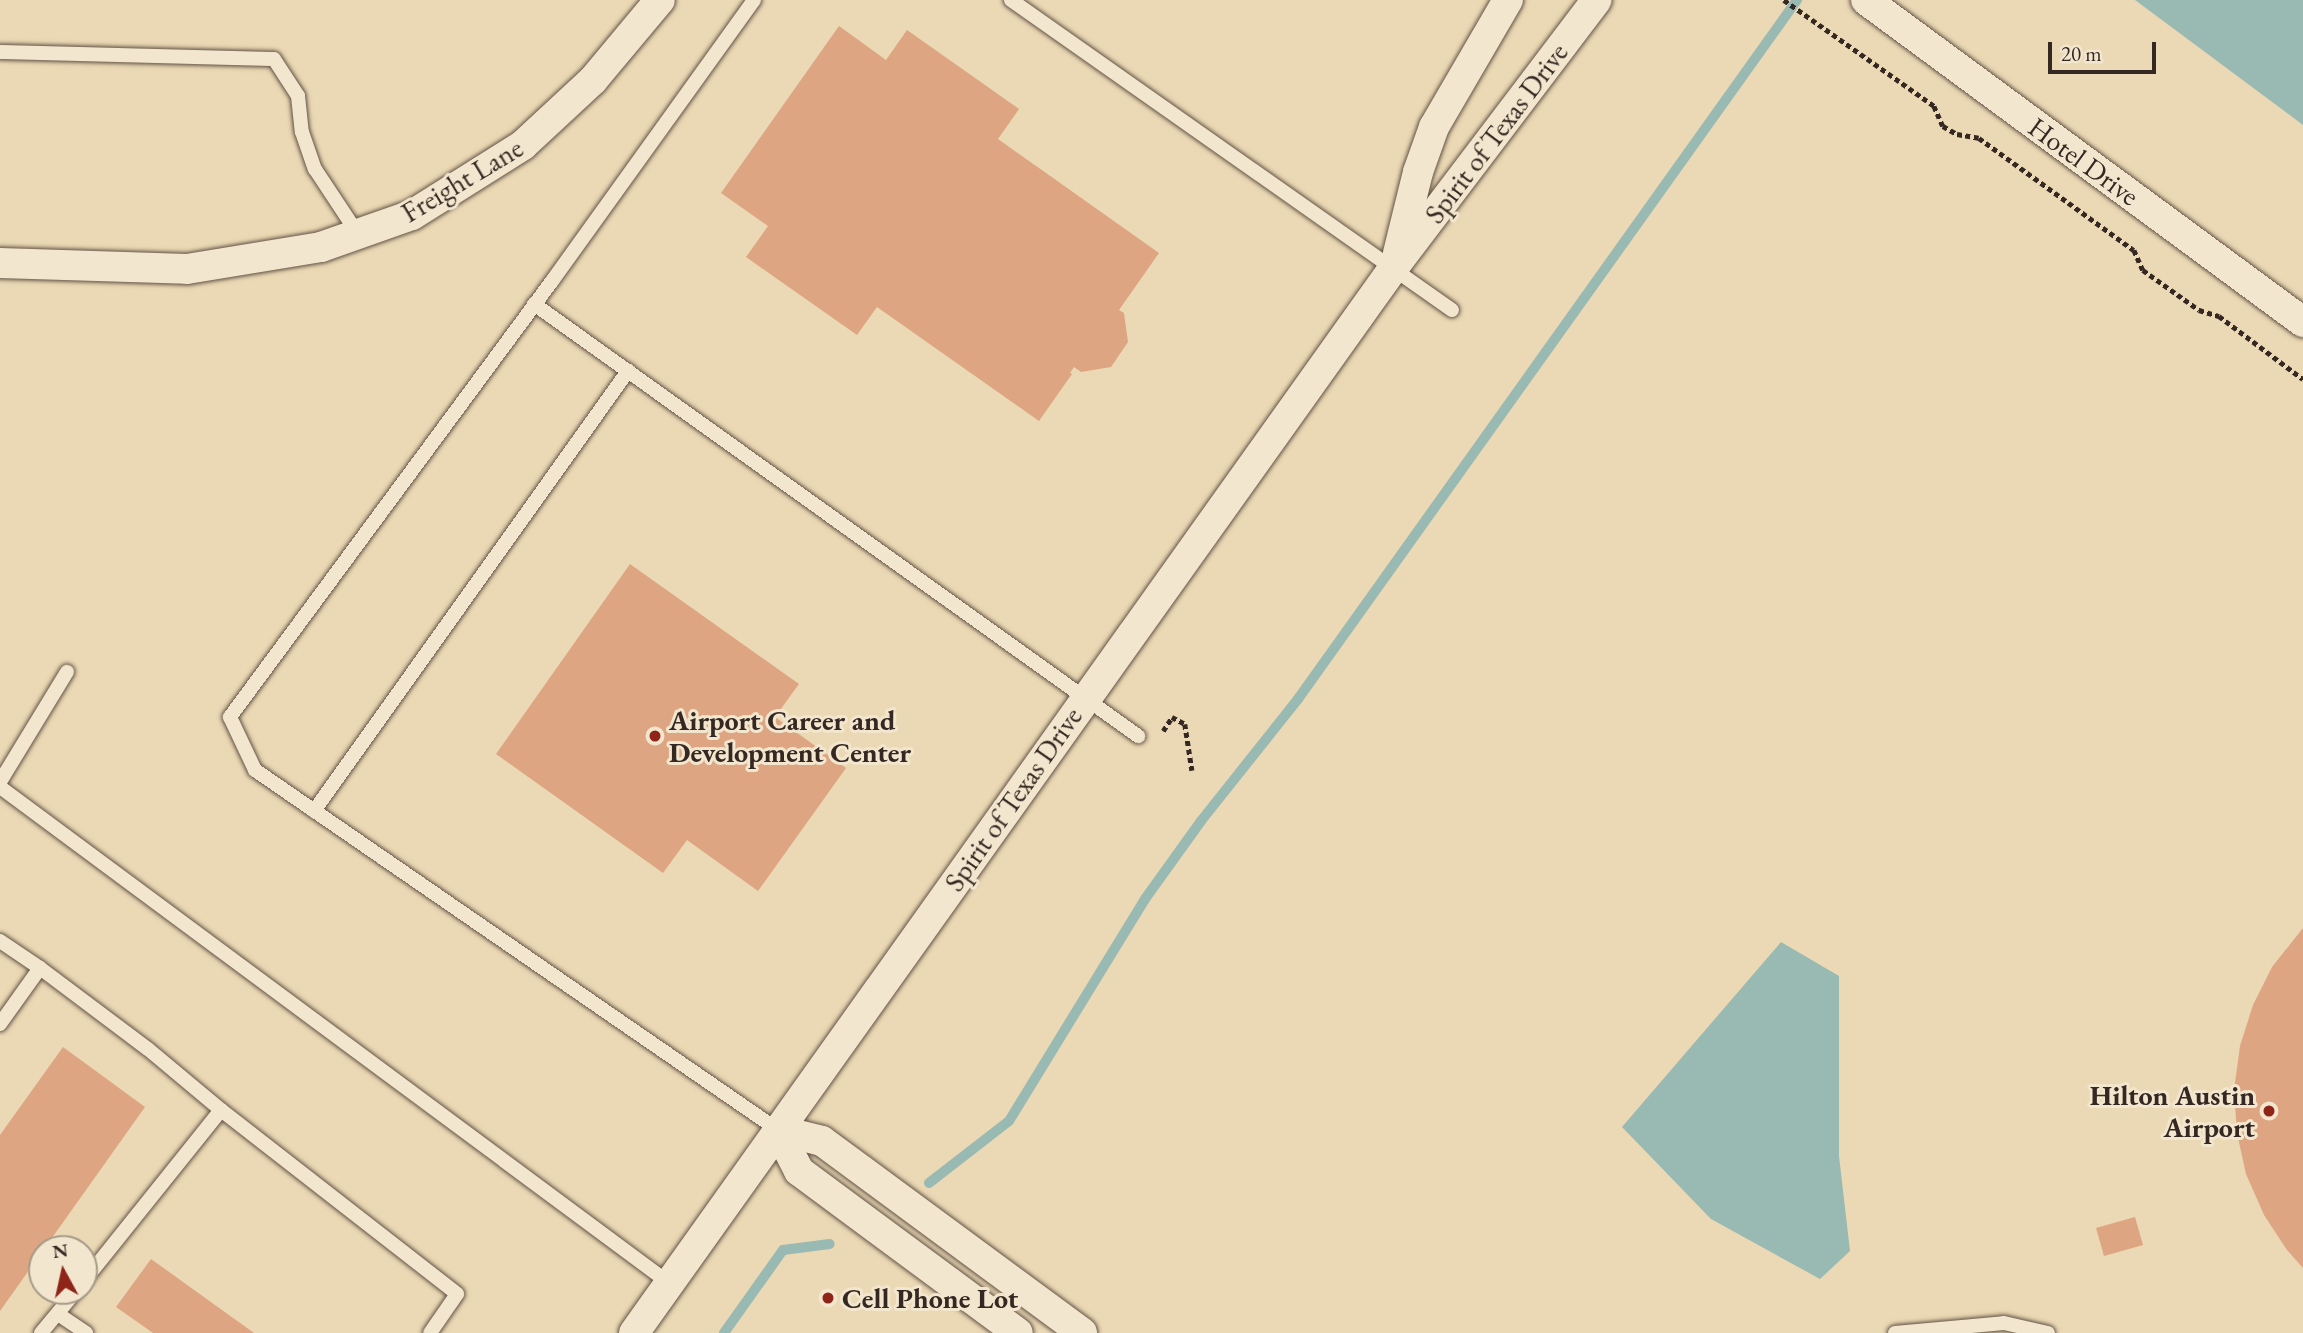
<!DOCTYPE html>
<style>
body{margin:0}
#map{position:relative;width:2303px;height:1333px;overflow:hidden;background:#ebd8b4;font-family:"EB Garamond",serif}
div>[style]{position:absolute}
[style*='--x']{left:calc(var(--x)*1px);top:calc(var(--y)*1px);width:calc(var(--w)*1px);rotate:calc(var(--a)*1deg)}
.water>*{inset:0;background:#99b9b3}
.stream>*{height:10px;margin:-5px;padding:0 5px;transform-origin:5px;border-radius:5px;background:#99b9b3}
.building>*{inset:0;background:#dea582}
.path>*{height:4.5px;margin-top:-2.25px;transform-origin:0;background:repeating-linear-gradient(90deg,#352721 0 5px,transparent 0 8.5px)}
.roads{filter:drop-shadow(0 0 2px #625346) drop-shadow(0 0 2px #625346)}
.lane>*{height:14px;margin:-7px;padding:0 7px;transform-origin:7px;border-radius:7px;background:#f2e6ce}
.street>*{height:30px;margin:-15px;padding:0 15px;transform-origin:15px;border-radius:15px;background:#f2e6ce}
.dots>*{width:19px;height:19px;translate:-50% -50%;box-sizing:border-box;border:4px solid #f2e6ce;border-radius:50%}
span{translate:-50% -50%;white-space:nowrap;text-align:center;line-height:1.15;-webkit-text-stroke:6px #f2e6ce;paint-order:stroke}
.street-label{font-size:28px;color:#352721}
.poi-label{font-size:28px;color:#352721;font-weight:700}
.left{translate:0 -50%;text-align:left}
.right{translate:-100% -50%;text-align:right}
.north{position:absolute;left:28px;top:1235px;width:70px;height:70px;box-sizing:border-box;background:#f2e6ce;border:2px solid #a69a89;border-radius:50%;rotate:352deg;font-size:19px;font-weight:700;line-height:28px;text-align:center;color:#352721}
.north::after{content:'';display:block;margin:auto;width:24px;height:32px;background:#8f2418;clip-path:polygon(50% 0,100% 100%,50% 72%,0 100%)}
.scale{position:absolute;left:2048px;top:42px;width:108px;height:32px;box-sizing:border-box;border:4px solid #352721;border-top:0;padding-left:9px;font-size:21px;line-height:24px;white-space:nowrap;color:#352721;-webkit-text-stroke:5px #f2e6ce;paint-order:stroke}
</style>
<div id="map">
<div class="water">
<div style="clip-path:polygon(2135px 0,2303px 0,2303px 125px)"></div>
<div style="clip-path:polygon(1781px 942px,1839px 976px,1839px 1156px,1850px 1251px,1820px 1279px,1711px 1219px,1622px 1127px)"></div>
</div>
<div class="stream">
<div style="--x:929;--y:1183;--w:101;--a:-37.8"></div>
<div style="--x:1009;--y:1121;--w:260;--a:-58.5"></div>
<div style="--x:1145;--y:899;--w:96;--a:-54.3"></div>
<div style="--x:1201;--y:821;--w:156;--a:-51.5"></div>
<div style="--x:1298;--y:699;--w:859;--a:-54.48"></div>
<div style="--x:724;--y:1333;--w:102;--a:-54.6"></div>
<div style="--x:783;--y:1250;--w:47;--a:-7.3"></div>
</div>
<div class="building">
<div style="clip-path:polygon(839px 26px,886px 60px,907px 30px,1019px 109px,998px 139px,1159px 253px,1119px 310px,1124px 313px,1128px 342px,1111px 367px,1081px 372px,1074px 367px,1070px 373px,1072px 374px,1039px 421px,877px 307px,857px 335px,746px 257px,768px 226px,721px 193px)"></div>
<div style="clip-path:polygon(630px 564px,799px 684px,775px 717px,846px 768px,758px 891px,687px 840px,663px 873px,496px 754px)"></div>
<div style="clip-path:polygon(2303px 928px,2303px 1268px,2287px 1250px,2264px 1215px,2246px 1174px,2237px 1133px,2234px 1090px,2240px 1046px,2253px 1005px,2272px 967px)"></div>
<div style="clip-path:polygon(63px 1047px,145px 1107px,0 1311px,0 1135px)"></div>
<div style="clip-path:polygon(2135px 1217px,2143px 1245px,2104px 1256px,2096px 1228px)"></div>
<div style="clip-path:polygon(151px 1259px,254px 1333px,153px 1333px,116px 1307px)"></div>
</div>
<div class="path">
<div style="--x:1784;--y:0;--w:184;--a:35.2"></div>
<div style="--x:1934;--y:106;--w:22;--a:66"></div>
<div style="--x:1943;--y:126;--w:16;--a:30"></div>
<div style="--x:1957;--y:134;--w:22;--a:10"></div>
<div style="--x:1979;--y:138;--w:191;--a:35.9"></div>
<div style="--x:2134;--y:250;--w:22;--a:66"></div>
<div style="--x:2143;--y:270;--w:69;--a:35.5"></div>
<div style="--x:2199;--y:310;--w:21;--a:17"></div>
<div style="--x:2219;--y:316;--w:105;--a:36.9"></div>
<div style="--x:1163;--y:731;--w:17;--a:-57"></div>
<div style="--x:1172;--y:717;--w:15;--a:28"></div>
<div style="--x:1185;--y:724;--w:47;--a:81.3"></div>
</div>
<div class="roads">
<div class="lane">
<div style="--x:754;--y:0;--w:346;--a:125.7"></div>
<div style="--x:552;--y:281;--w:542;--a:126.45"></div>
<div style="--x:230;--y:717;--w:59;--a:64.7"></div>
<div style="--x:255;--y:770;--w:635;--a:34.54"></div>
<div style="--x:1011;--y:0;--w:539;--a:35.11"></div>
<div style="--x:0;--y:52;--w:274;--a:1.5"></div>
<div style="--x:274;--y:59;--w:44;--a:57"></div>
<div style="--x:298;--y:96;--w:36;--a:84"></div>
<div style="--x:302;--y:132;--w:39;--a:71"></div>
<div style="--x:315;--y:169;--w:78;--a:56.5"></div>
<div style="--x:534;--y:304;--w:743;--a:35.57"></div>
<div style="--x:0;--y:782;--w:129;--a:-58.7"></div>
<div style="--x:0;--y:787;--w:833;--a:36.55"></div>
<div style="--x:314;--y:811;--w:541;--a:-54.49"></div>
<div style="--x:0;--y:941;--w:48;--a:34"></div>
<div style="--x:0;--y:1024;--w:69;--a:-54.5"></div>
<div style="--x:40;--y:968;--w:135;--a:36.9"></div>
<div style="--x:148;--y:1049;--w:95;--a:39.9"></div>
<div style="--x:221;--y:1110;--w:219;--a:128.7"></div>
<div style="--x:221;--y:1110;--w:299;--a:37.9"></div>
<div style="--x:457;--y:1294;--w:47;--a:124.7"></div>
<div style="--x:58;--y:1314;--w:34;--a:34"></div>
<div style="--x:41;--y:1333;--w:55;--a:-50.2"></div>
<div style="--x:1895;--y:1333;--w:109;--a:-5.2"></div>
<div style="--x:2004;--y:1323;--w:45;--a:12.8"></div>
</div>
<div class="street">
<div style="--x:1866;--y:0;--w:543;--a:36.38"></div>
<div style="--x:1398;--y:253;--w:83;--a:-76.1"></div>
<div style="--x:1418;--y:172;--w:48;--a:-70.4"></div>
<div style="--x:1434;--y:127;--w:147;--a:-59.8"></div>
<div style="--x:0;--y:263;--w:187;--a:1.8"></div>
<div style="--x:187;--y:269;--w:136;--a:-9.3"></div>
<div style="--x:321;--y:247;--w:96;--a:-19.4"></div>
<div style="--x:412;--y:215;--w:131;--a:-32.2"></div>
<div style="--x:523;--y:145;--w:96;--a:-42.9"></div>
<div style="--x:593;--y:80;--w:104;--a:-50.1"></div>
<div style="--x:778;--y:1130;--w:45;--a:14"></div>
<div style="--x:822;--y:1141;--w:323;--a:36.4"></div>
<div style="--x:778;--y:1130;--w:46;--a:62.9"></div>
<div style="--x:799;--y:1171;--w:272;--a:36.5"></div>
<div style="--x:634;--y:1333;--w:1309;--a:-54.51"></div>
<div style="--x:1394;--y:267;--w:335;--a:-52.8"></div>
</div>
</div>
<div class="dots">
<div style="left:655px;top:736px;background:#8f2418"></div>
<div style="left:2269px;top:1111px;background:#8f2418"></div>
<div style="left:828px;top:1298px;background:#8f2418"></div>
</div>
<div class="street-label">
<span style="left:1496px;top:133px;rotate:-53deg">Spirit of Texas Drive</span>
<span style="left:2084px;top:161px;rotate:36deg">Hotel Drive</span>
<span style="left:462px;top:180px;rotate:-31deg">Freight Lane</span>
<span style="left:1013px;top:799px;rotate:-55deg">Spirit of Texas Drive</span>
</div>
<div class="poi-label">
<span class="left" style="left:669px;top:736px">Airport Career and<br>Development Center</span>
<span class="right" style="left:2255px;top:1111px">Hilton Austin<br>Airport</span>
<span class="left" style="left:842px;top:1298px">Cell Phone Lot</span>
</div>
<div class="north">N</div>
<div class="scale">20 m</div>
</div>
